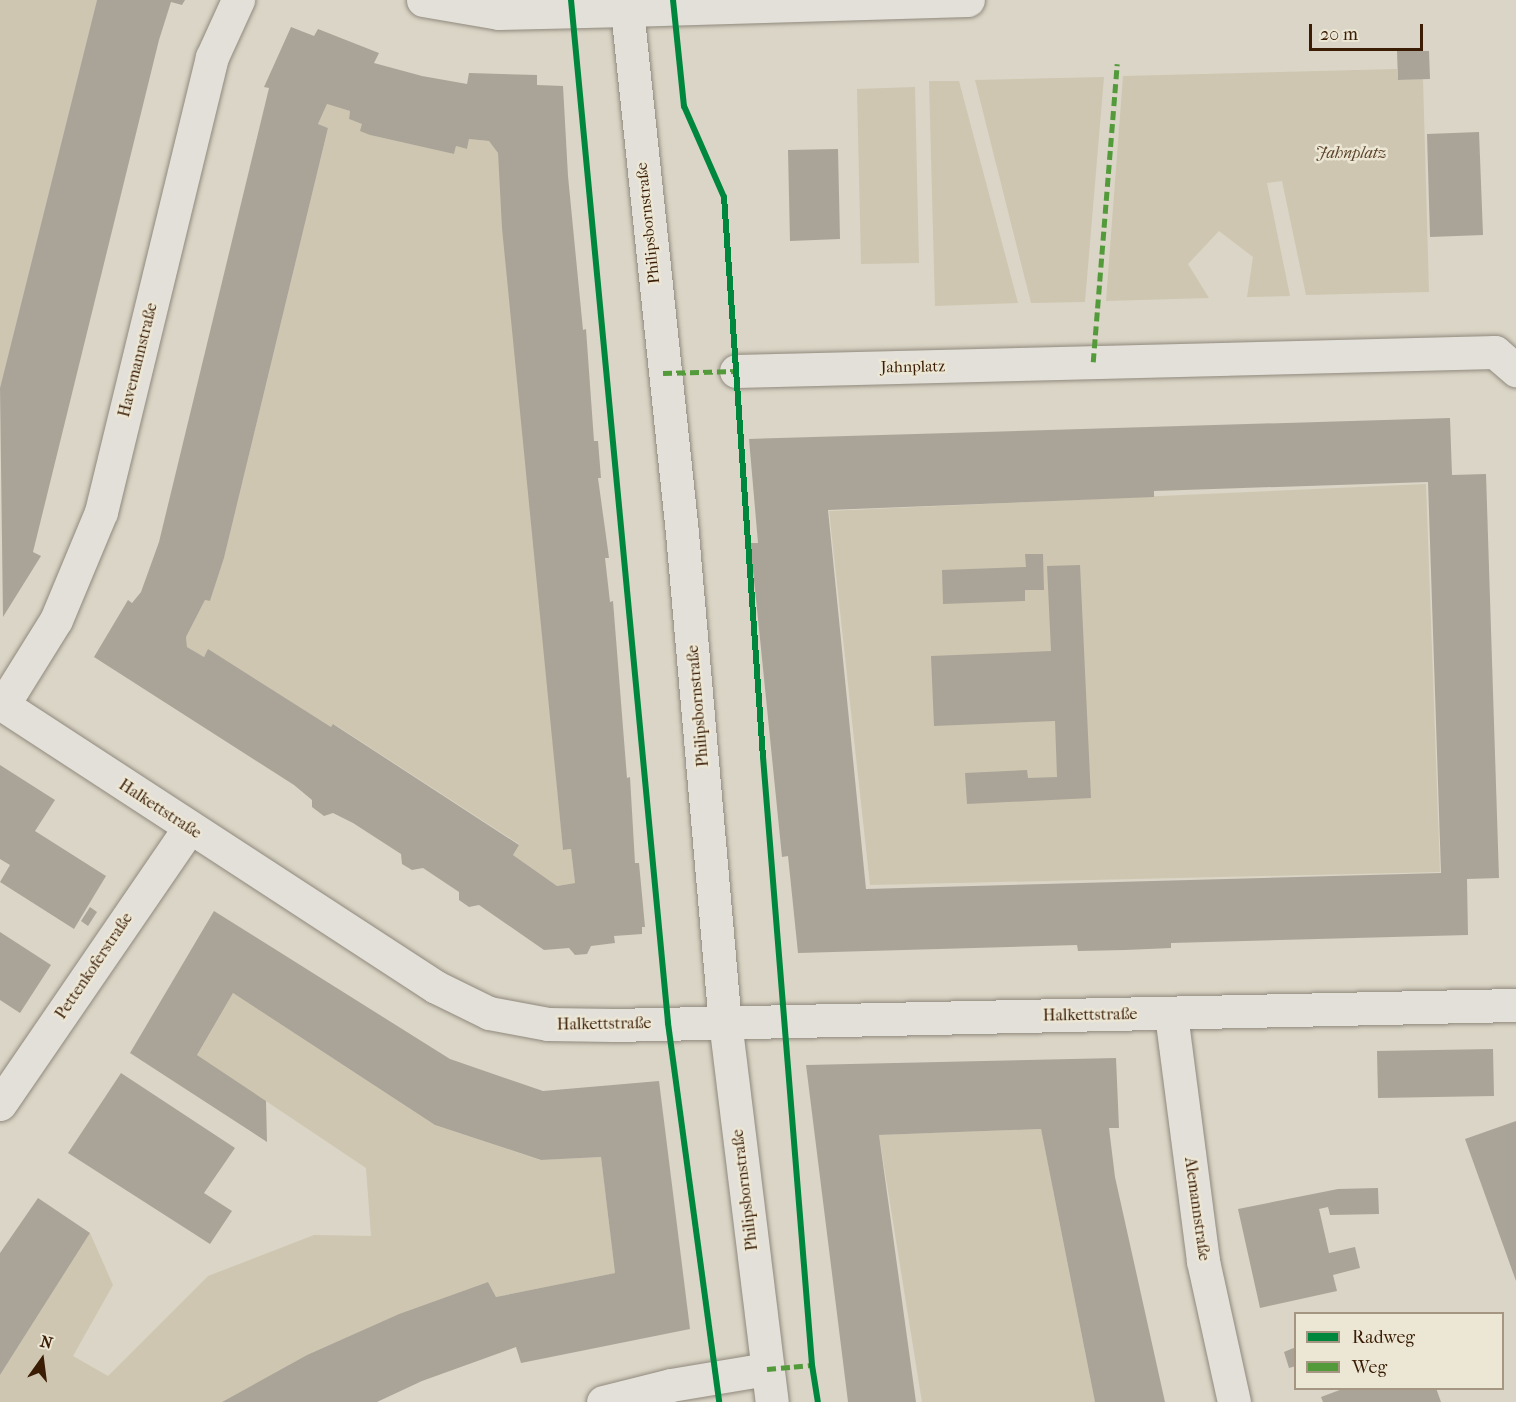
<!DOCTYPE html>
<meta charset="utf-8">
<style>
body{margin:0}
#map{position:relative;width:1516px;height:1402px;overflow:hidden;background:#dad5c6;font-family:"IM FELL French Canon",serif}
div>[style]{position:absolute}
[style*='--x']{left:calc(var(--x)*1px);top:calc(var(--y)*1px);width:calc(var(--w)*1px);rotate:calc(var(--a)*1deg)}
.green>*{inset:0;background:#cec6b0}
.building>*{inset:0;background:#aaa498}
.roads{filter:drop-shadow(0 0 2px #90897d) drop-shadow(0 0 2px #90897d)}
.street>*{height:33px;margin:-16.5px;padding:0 16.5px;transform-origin:16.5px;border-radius:16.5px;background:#e3e0d9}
.secondary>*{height:33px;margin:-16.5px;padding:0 16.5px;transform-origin:16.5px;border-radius:16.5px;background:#e3e0d9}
.quiet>*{height:4.5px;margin-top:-2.25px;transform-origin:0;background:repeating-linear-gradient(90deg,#529a3a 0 9px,transparent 0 13.5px)}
.cycleway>*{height:6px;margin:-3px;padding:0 3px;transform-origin:3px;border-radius:3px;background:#00873e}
span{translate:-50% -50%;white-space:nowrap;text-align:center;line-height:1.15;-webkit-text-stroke:5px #ece6d5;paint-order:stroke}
.park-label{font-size:16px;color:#5d442a;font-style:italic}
.street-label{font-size:16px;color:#3a1d04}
.legend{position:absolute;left:1294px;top:1312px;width:210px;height:78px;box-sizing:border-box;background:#ece6d5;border:2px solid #a59681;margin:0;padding:8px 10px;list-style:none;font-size:18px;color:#3a1d04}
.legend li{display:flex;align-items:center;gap:12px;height:30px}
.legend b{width:30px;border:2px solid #a59681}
.north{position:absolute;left:12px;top:1330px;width:60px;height:60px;-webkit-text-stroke:4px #ece6d5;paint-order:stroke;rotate:14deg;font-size:16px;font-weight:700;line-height:24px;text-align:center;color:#3a1d04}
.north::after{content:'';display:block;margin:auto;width:21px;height:27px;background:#3a1d04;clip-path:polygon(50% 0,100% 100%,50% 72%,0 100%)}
.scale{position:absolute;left:1309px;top:24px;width:114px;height:27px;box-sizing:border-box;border:3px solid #3a1d04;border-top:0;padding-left:8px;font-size:18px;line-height:21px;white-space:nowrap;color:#3a1d04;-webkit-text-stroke:4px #ece6d5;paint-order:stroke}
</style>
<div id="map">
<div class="green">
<div style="clip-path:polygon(0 0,97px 0,0 388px)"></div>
<div style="clip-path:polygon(1397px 69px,1398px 80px,1423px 79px,1429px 292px,1306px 295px,1282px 181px,1267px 183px,1290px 296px,1247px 297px,1253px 257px,1219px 231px,1188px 264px,1209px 298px,1106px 301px,1123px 76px)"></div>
<div style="clip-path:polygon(1104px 77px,1085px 302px,1031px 303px,975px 80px)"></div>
<div style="clip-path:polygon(929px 81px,959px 81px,1018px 303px,935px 306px)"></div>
<div style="clip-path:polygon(915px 87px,919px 263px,861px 264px,857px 89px)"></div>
<div style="clip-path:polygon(327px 104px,350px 111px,349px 119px,362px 124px,370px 135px,454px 154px,456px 146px,467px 149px,469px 139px,489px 141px,498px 153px,563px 850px,571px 849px,575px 883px,557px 886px,513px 855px,519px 844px,334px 724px,331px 727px,208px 650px,204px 657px,187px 647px,186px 637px,205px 600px,210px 601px,224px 558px,328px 128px,318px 124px)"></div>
<div style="clip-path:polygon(1426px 484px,1440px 872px,870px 885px,829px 511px)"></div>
<div style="clip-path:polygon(233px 993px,435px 1125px,540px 1160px,601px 1157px,615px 1273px,496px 1297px,488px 1282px,399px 1314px,307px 1355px,222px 1402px,0 1402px,0 1375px,90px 1233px,113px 1285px,73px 1356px,108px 1376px,208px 1276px,314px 1235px,371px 1236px,366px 1168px,197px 1055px)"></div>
<div style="clip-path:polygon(1041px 1129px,1095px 1402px,922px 1402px,879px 1135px)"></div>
</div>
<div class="building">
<div style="clip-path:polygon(97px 0,185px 0,182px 5px,171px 2px,159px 40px,33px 552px,41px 556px,3px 617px,0 388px)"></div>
<div style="clip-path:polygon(evenodd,291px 27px,314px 36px,318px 29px,379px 53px,374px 63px,422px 76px,467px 84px,469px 73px,537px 75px,537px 85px,563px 86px,568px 176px,583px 330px,586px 329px,594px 441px,598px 441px,601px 478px,598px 478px,609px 558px,605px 558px,610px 602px,613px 601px,627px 778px,630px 777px,635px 863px,639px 863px,645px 927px,642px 927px,642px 934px,614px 936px,615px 943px,591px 946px,587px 954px,575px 955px,569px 948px,544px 950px,479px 905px,469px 907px,459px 900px,459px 892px,423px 868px,412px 870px,402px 864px,401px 854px,353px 823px,333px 813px,324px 816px,312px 807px,312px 800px,294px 785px,94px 657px,128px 600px,132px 603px,141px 592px,159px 542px,269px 88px,264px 87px,291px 27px,327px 104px,350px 111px,349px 119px,362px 124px,360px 131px,370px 135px,454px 154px,456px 146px,467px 149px,469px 139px,489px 141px,498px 153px,502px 228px,563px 850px,571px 849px,575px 883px,557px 886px,513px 855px,519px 845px,333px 724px,331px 727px,208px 649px,204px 657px,187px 647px,186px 637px,205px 600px,210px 601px,224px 558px,328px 128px,318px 124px,327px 104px)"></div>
<div style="clip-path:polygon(1397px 51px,1429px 51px,1430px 79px,1398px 80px)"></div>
<div style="clip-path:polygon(1479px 132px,1483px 235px,1430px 237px,1427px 134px)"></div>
<div style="clip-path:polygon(838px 149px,840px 239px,790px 241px,788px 150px)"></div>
<div style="clip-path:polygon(evenodd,1450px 418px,1452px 475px,1486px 474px,1499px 878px,1467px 879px,1468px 935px,1171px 943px,1171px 948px,1125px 950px,1078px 951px,1077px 945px,798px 953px,788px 856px,782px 857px,757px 609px,750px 543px,758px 543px,749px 439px,1450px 418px,1428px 482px,1441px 873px,866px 889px,828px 510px,1154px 497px,1154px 491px,1428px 482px)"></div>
<div style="clip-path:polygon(1025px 554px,1043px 554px,1044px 590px,1025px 590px,1025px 601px,943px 604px,942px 570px,1026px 567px)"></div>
<div style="clip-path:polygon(1080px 565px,1091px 798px,967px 804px,965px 773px,1027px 770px,1028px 778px,1057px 777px,1055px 721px,934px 726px,931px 656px,1051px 651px,1047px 566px)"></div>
<div style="clip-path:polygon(0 765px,55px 800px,35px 831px,106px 876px,74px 929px,0 882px,10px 865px,0 859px)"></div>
<div style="clip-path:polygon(90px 907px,97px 912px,88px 926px,81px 921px)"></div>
<div style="clip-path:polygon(214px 911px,450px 1059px,543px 1091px,659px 1081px,690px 1329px,521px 1363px,516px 1347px,422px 1381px,377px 1402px,222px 1402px,307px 1355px,399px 1314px,488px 1282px,496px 1297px,615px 1273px,601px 1157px,541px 1160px,435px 1125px,233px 993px,197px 1055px,266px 1101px,267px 1142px,130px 1053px)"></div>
<div style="clip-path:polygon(0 932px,51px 965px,20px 1013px,0 1000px)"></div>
<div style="clip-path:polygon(1493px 1049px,1494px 1096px,1378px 1098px,1377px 1051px)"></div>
<div style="clip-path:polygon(1116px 1058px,1119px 1128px,1109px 1128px,1115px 1177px,1165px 1402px,1095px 1402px,1041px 1129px,879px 1135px,916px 1402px,848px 1402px,806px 1065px)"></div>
<div style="clip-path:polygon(121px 1073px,235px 1148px,204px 1193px,232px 1211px,210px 1244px,68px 1153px)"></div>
<div style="clip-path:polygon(1516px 1121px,1516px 1281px,1465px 1139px)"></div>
<div style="clip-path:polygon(1378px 1188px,1379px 1214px,1330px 1215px,1328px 1207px,1319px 1209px,1329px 1253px,1355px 1247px,1360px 1268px,1333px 1275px,1337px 1291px,1260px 1308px,1238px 1209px,1338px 1189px)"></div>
<div style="clip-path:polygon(38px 1198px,90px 1233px,0 1375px,0 1253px)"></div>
<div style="clip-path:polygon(1296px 1347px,1296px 1366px,1289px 1368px,1284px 1352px)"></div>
<div style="clip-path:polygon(1345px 1388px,1436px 1388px,1441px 1402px,1323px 1402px,1321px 1397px)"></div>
</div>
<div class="roads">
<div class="street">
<div style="--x:423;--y:0;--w:77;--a:9.7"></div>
<div style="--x:499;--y:13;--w:128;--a:-1.3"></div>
<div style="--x:736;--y:371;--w:759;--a:-1.43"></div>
<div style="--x:1495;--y:352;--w:28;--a:41"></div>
<div style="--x:0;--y:703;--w:520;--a:33.08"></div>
<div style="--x:436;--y:987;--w:59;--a:26.1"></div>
<div style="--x:489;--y:1013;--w:60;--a:10.6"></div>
<div style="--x:548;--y:1024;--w:65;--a:0.9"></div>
<div style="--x:613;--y:1025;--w:903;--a:-1.27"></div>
<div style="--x:3;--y:705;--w:100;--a:-58.1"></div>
<div style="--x:56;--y:620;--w:117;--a:-67.4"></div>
<div style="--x:101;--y:512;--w:468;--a:-76.3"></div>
<div style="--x:212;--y:57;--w:63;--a:-65.5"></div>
<div style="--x:1171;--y:1014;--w:249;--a:82.6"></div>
<div style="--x:1203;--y:1261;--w:144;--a:77.6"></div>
<div style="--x:0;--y:1104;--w:335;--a:-55.6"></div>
<div style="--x:603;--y:1402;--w:70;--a:-14"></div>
<div style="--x:671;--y:1385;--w:97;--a:-9.5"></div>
</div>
<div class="secondary">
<div style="--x:626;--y:0;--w:536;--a:84"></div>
<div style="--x:682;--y:533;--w:490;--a:85"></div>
<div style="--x:725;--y:1021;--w:384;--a:83"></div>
<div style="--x:627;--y:10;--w:341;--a:-1.7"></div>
</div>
</div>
<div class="quiet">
<div style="--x:1093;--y:362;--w:299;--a:-85.4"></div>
<div style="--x:663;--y:373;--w:73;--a:-1.6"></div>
<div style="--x:767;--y:1369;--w:45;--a:-5.1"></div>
</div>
<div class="cycleway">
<div style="--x:571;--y:0;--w:1028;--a:84.58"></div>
<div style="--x:668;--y:1023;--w:382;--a:82.3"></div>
<div style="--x:673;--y:0;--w:107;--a:84.1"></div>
<div style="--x:684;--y:106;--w:99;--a:66.3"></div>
<div style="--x:724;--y:197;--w:561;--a:86.02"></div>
<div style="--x:763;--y:757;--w:610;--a:85.39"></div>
<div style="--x:812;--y:1365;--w:37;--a:81"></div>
</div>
<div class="park-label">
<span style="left:1351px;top:153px">Jahnplatz</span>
</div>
<div class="street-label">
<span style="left:648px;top:223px;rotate:-96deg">Philipsbornstraße</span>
<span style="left:138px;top:360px;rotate:-76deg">Havemannstraße</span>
<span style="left:913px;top:367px;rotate:-1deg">Jahnplatz</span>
<span style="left:698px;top:706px;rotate:-95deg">Philipsbornstraße</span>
<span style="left:160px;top:809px;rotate:33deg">Halkettstraße</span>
<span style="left:94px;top:966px;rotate:-56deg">Pettenkoferstraße</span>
<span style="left:1090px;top:1015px;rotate:-1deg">Halkettstraße</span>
<span style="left:604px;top:1024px;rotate:-1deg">Halkettstraße</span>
<span style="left:745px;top:1190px;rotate:-97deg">Philipsbornstraße</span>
<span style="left:1197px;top:1209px;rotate:82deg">Alemannstraße</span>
</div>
<ul class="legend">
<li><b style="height:8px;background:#00873e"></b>Radweg</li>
<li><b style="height:8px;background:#529a3a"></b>Weg</li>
</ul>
<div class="north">N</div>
<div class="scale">20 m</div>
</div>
